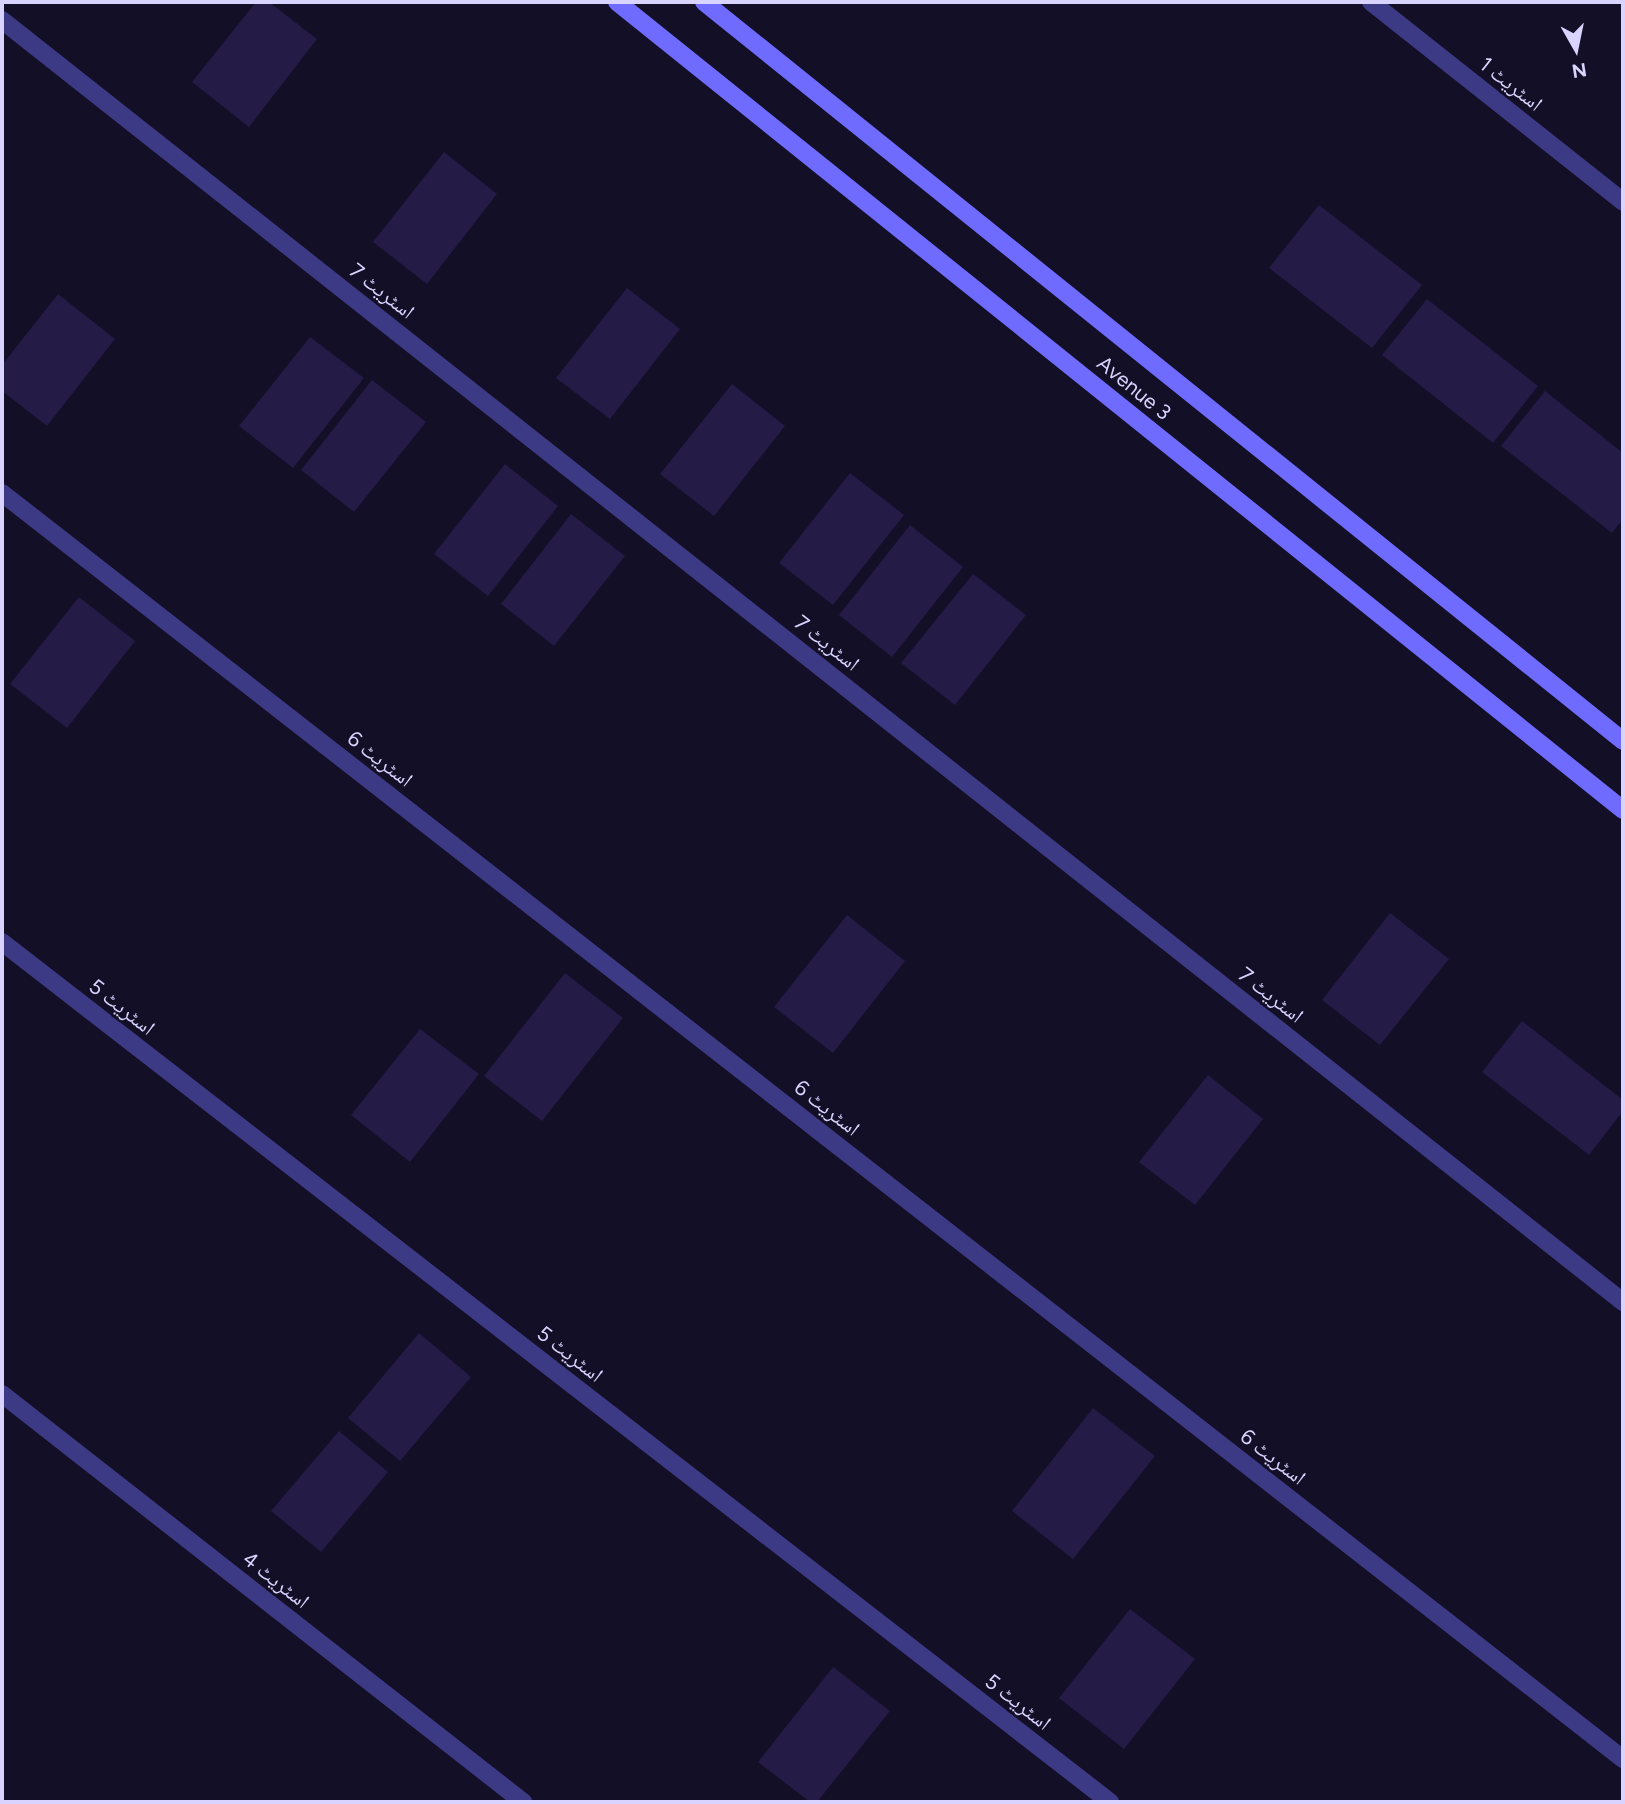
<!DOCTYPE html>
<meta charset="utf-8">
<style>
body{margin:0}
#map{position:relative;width:1625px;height:1804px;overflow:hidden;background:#130f26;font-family:Figtree,"Noto Naskh Arabic",sans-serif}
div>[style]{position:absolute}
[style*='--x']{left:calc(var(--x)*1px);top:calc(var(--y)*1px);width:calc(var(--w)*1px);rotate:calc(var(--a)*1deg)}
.building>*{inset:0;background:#241b47}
.street>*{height:18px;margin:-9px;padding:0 9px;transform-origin:9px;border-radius:9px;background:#3d3a85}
.secondary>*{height:18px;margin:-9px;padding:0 9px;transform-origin:9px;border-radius:9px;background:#6f6bff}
span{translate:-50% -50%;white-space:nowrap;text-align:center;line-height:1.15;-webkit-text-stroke:5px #130f26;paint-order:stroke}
.street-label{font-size:21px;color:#d9d4ff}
.frame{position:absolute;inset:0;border:4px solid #d9d4ff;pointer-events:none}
.north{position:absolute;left:1541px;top:14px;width:70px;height:70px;-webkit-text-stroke:5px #130f26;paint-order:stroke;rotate:171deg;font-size:19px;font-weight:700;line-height:28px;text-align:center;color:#d9d4ff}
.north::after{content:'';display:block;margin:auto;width:24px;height:32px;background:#d9d4ff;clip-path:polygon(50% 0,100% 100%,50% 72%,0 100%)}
</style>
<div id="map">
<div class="building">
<div style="clip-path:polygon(256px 2px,269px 2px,317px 39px,249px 127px,192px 82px)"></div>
<div style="clip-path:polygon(444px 152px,497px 194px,427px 284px,373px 242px)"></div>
<div style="clip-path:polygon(1319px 205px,1422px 285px,1372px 348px,1269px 268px)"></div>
<div style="clip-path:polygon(627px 288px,680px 329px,610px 419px,556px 378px)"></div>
<div style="clip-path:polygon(58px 294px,115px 339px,47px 426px,2px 391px,2px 365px)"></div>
<div style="clip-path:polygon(1427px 299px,1538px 386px,1493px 443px,1382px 355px)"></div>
<div style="clip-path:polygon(310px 337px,364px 378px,293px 468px,239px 426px)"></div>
<div style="clip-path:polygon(372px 380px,426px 422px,354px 512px,301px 470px)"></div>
<div style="clip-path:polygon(732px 384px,785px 426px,714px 516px,660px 474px)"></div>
<div style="clip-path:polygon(1545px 391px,1623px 453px,1623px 519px,1612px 533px,1501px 446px)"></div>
<div style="clip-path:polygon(505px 464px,558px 506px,488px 596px,434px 554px)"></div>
<div style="clip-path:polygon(850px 473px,904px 515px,833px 605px,779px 563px)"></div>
<div style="clip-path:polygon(571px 514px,625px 556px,554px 646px,501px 604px)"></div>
<div style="clip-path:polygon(910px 525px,963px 567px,892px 657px,839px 615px)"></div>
<div style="clip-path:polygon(973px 574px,1026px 615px,955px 705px,901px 663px)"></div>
<div style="clip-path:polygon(79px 597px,135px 641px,67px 728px,10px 684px)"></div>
<div style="clip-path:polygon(1390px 913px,1449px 959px,1380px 1045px,1322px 1000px)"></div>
<div style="clip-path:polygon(847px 915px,905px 961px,833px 1053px,774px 1007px)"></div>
<div style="clip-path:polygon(565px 973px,623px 1018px,542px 1121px,484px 1076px)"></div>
<div style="clip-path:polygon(1522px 1021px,1623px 1100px,1623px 1111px,1589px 1155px,1482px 1072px)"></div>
<div style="clip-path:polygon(420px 1029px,479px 1074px,410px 1162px,351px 1115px)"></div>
<div style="clip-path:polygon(1208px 1075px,1263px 1119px,1195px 1205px,1139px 1162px)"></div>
<div style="clip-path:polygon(419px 1333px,471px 1377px,400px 1461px,348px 1418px)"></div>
<div style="clip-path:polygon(1093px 1408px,1155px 1456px,1073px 1559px,1012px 1511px)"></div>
<div style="clip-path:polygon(339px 1431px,388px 1472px,321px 1552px,271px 1511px)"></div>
<div style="clip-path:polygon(1130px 1609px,1195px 1659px,1124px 1749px,1059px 1698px)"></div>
<div style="clip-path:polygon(833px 1667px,890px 1711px,817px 1802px,810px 1802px,758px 1762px)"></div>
</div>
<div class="street">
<div style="--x:1371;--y:2;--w:322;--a:38.4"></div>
<div style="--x:2;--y:20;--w:2067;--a:38.34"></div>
<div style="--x:2;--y:493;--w:2057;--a:37.99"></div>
<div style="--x:2;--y:942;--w:1403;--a:37.82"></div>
<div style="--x:2;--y:1394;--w:662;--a:38.06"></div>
</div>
<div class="secondary">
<div style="--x:617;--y:2;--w:1290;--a:38.77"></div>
<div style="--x:704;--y:2;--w:1179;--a:38.8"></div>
</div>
<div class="street-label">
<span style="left:1511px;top:84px;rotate:38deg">اسٹریٹ 1</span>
<span style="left:382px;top:291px;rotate:38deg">اسٹریٹ 7</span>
<span style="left:1134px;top:388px;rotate:39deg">Avenue 3</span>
<span style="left:827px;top:643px;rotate:38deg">اسٹریٹ 7</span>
<span style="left:380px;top:759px;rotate:38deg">اسٹریٹ 6</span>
<span style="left:1271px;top:995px;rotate:38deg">اسٹریٹ 7</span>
<span style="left:122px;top:1007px;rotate:38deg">اسٹریٹ 5</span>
<span style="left:827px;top:1108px;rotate:38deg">اسٹریٹ 6</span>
<span style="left:570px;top:1354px;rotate:38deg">اسٹریٹ 5</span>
<span style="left:1273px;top:1457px;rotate:38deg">اسٹریٹ 6</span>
<span style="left:276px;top:1580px;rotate:38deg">اسٹریٹ 4</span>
<span style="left:1018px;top:1702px;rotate:38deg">اسٹریٹ 5</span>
</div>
<div class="frame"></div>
<div class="north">N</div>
</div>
